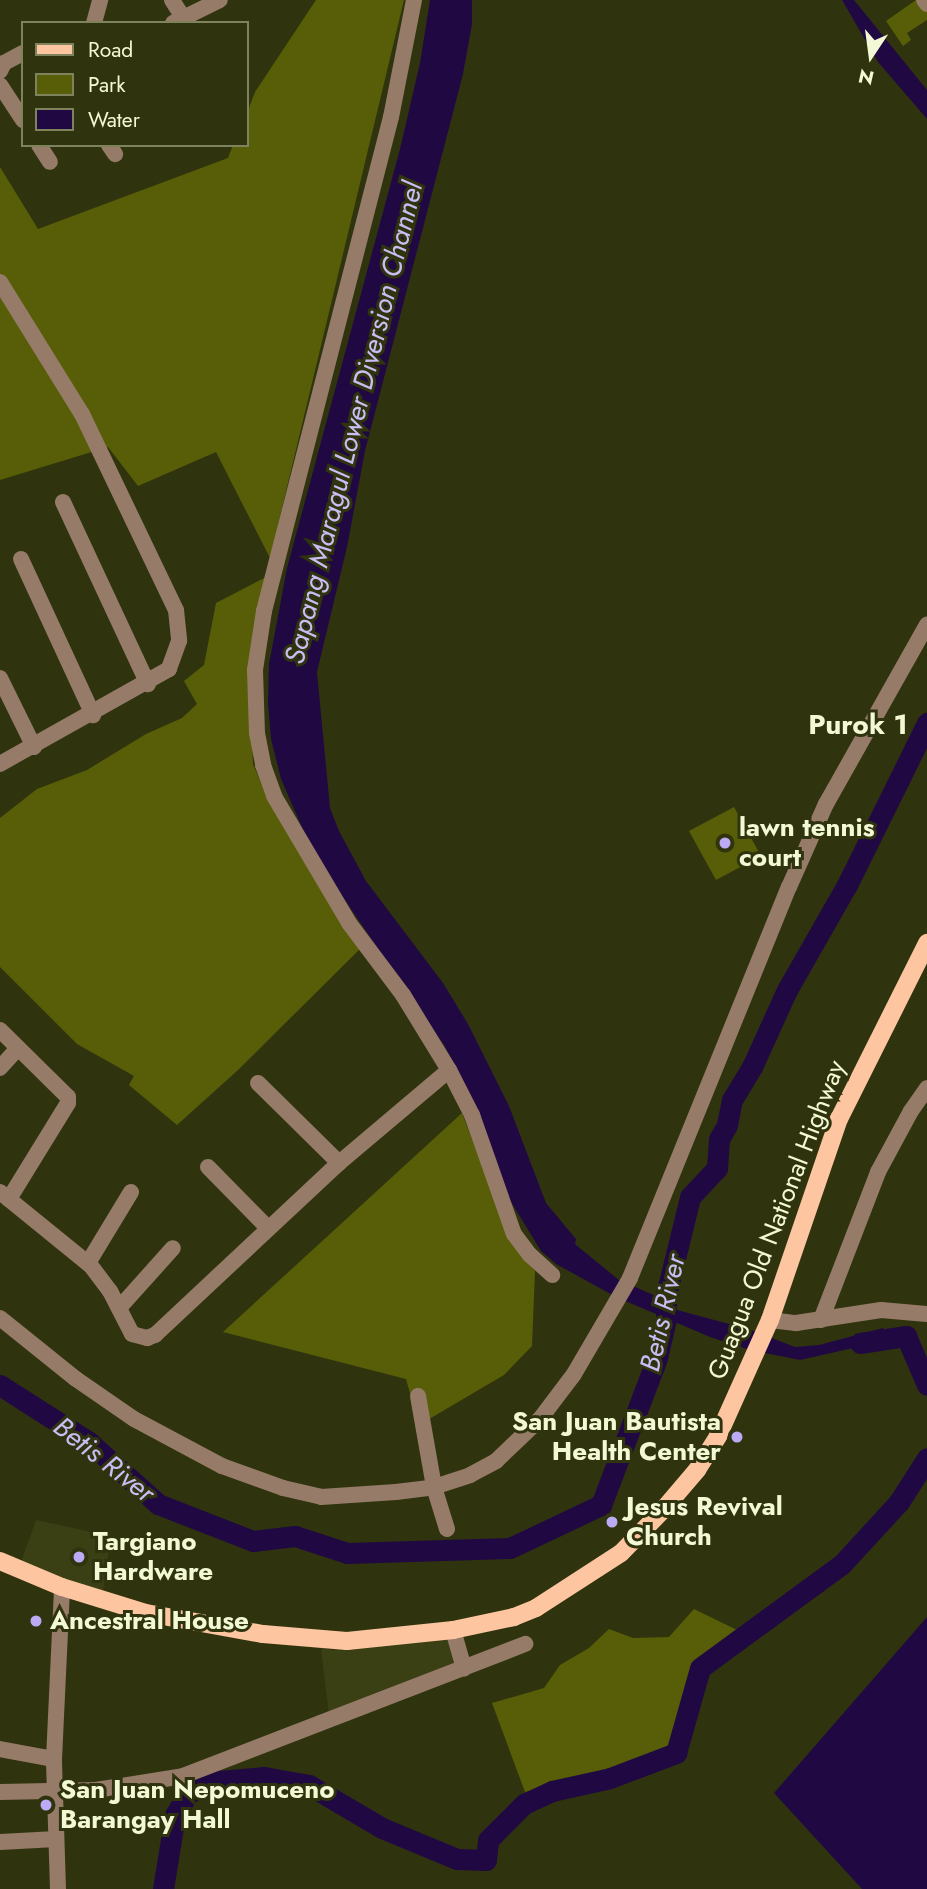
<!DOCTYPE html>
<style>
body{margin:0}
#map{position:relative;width:927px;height:1889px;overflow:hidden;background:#30340e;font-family:Jost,sans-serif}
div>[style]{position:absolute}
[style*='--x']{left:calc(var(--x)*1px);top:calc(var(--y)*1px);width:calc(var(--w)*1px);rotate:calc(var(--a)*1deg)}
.built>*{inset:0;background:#3a3f14}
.green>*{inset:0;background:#575e07}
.water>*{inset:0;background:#200942}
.river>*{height:21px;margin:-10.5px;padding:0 10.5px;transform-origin:10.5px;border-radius:10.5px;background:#200942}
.minor>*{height:16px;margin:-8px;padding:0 8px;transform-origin:8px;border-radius:8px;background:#967b69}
.major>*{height:18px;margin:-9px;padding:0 9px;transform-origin:9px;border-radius:9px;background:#fdc5a0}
.dots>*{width:19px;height:19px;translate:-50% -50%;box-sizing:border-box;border:4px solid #30340e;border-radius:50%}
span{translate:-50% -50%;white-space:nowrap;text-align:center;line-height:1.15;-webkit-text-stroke:6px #30340e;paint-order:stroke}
.poi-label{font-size:26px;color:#f3f9d5;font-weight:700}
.left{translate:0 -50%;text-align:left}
.right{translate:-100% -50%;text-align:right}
.street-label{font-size:26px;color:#f3f9d5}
.water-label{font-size:28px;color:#cabdf5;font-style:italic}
.neighbourhood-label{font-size:28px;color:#f3f9d5;font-weight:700}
.legend{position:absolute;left:21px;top:21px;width:228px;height:126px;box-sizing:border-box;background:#30340e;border:2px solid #7e835e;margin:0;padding:9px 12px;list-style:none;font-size:21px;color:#f3f9d5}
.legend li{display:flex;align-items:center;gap:14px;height:35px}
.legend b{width:35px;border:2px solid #7e835e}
.north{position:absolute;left:836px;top:21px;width:70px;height:70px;-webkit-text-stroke:5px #30340e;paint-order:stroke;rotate:193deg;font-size:19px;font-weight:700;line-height:28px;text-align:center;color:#f3f9d5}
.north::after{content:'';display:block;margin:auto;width:24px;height:32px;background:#f3f9d5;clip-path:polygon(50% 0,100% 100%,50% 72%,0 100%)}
</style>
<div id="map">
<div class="built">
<div style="clip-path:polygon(36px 1520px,87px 1531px,110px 1541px,102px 1598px,20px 1565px)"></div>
<div style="clip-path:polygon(443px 1633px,453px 1634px,462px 1663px,329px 1715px,321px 1648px,334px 1650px)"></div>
</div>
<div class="green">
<div style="clip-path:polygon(316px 0,404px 0,270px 558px,216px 452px,138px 486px,108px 447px,0 480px,0 167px,38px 229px,228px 158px,233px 145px,247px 145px,247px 113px,255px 92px)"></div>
<div style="clip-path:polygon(916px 0,927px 12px,927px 20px,907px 33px,911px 40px,903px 46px,886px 21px)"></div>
<div style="clip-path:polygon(266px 577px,249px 670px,253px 764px,268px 799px,361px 948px,238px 1070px,177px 1125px,129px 1085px,134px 1076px,77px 1044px,0 967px,0 818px,37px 789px,87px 770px,146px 734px,182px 718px,197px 704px,184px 681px,204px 665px,216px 603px)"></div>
<div style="clip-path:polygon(734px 807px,761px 856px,716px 880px,689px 831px)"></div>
<div style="clip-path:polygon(462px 1113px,509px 1236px,535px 1271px,532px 1346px,504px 1375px,419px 1425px,406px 1379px,223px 1332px)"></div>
<div style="clip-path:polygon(694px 1609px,737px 1630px,698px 1667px,672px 1749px,609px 1774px,525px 1792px,492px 1703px,544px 1688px,560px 1665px,589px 1648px,609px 1629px,633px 1638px,669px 1637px)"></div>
</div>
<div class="water">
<div style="clip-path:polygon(430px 0,472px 0,472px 24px,463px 74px,365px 451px,347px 547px,317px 672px,330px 808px,339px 831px,366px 881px,443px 983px,468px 1024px,509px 1106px,546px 1203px,576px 1239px,575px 1244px,581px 1249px,619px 1280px,663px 1299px,677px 1310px,748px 1329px,795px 1347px,819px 1345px,883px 1328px,891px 1347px,862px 1346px,800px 1360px,750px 1350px,710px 1337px,616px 1297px,556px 1264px,541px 1251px,508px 1197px,463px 1081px,444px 1045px,314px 855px,281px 779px,271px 739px,268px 703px,269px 664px,287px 568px,400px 149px,420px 63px)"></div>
<div style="clip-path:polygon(842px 0,854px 0,927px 90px,927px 119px,878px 62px)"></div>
<div style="clip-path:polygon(927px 1617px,927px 1889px,862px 1889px,774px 1793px)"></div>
</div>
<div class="river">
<div style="--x:906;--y:1336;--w:53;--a:66.8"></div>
<div style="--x:860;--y:1343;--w:47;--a:-8.7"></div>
<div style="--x:0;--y:1385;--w:106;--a:32.6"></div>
<div style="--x:89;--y:1442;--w:93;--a:41.9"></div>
<div style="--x:158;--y:1504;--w:102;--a:21.3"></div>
<div style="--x:253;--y:1541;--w:42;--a:-6.8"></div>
<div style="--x:295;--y:1536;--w:55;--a:18.1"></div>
<div style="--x:347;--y:1553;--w:163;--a:-1.8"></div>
<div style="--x:510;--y:1548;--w:101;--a:-25.3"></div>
<div style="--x:601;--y:1505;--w:157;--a:-69.1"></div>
<div style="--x:657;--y:1358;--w:40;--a:-77"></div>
<div style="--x:666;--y:1319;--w:24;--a:-90"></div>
<div style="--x:666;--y:1295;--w:101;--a:-76.2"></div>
<div style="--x:690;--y:1197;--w:40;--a:-47"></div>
<div style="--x:717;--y:1168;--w:29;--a:-86"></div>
<div style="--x:719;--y:1139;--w:16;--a:-60"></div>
<div style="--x:727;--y:1125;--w:25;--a:-79"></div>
<div style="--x:732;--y:1100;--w:39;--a:-59"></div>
<div style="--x:752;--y:1067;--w:85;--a:-65.6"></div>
<div style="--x:787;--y:990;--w:121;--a:-60.3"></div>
<div style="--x:847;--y:885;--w:181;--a:-63.7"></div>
<div style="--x:163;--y:1889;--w:75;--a:-80.8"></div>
<div style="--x:175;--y:1815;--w:26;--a:-59"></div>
<div style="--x:188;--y:1793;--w:33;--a:-21"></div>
<div style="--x:219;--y:1781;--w:45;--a:-5.1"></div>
<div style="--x:264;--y:1777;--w:46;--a:10.1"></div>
<div style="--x:309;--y:1785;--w:85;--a:30.5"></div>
<div style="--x:382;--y:1828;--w:81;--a:22.5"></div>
<div style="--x:457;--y:1859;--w:29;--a:2"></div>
<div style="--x:486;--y:1860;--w:20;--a:-84"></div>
<div style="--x:488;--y:1840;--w:51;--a:-45"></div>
<div style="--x:524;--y:1804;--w:31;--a:-25"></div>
<div style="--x:552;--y:1791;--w:59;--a:-12.6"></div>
<div style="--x:610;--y:1778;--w:71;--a:-20.7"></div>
<div style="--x:676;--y:1753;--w:88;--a:-74.2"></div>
<div style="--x:700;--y:1668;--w:176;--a:-36.2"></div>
<div style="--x:842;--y:1564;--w:84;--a:-47.4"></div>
<div style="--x:899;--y:1502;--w:52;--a:-57.5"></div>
</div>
<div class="minor">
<div style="--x:172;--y:0;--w:19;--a:58"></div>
<div style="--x:414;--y:0;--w:119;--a:101.1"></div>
<div style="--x:391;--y:117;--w:510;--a:104.42"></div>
<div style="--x:264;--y:611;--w:60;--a:98.7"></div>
<div style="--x:255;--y:670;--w:63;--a:88.2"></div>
<div style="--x:257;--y:733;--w:33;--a:79"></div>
<div style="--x:263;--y:765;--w:33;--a:70"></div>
<div style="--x:274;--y:796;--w:147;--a:59.4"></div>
<div style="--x:349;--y:923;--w:90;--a:53.1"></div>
<div style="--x:403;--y:995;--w:88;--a:58.5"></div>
<div style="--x:449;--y:1070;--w:51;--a:62.9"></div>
<div style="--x:472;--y:1115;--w:126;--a:70.6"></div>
<div style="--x:514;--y:1234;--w:26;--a:53"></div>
<div style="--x:530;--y:1255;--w:30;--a:42"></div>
<div style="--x:924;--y:0;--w:5;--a:53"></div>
<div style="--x:94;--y:23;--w:24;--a:-75"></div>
<div style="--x:173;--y:23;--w:52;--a:-26.1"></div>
<div style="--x:0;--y:71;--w:9;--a:-63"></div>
<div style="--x:4;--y:63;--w:21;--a:-28"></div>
<div style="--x:0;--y:85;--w:42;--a:56.7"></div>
<div style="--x:39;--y:145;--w:20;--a:57"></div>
<div style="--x:109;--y:145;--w:11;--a:56"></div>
<div style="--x:0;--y:282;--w:155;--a:58.2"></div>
<div style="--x:82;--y:414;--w:217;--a:64.4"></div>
<div style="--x:176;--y:610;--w:31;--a:84"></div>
<div style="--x:179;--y:641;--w:30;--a:110"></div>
<div style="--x:169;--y:669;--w:194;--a:150.7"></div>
<div style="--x:63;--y:502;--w:201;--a:65"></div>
<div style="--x:21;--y:559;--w:172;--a:65.2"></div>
<div style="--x:0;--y:678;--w:77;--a:63.8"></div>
<div style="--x:0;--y:1030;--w:95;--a:44.6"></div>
<div style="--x:68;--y:1097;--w:6;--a:90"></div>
<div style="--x:68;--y:1103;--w:113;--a:121.6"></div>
<div style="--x:0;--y:1068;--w:27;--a:-48"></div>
<div style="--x:258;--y:1083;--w:114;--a:44.6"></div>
<div style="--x:208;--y:1167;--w:84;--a:45.5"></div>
<div style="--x:0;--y:1192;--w:117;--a:39.1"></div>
<div style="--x:91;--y:1266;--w:31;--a:53"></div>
<div style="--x:110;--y:1291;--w:48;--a:62.9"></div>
<div style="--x:132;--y:1334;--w:16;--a:15"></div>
<div style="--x:147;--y:1338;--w:9;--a:-21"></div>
<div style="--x:155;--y:1335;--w:252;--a:-43.1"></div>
<div style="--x:339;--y:1163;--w:144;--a:-40.2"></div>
<div style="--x:88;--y:1263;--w:83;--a:-58.8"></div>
<div style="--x:120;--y:1307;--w:79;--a:-48.1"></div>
<div style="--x:0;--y:1318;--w:97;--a:38.8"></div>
<div style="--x:76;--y:1379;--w:70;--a:34.6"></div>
<div style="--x:134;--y:1419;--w:100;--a:28.1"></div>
<div style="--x:222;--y:1466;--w:65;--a:19.8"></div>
<div style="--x:283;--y:1488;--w:39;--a:13"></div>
<div style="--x:321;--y:1497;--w:75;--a:-3.8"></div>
<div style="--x:396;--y:1492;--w:38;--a:-7"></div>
<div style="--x:434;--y:1487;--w:38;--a:-18"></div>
<div style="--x:470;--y:1475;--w:30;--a:-28"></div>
<div style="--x:496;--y:1461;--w:61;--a:-43.7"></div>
<div style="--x:540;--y:1419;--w:56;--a:-52.9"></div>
<div style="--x:574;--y:1374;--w:111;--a:-59.7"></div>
<div style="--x:630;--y:1278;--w:422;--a:-67.9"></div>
<div style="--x:789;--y:887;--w:91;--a:-66"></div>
<div style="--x:826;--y:804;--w:206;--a:-60.6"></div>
<div style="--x:770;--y:1320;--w:26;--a:7"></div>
<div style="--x:796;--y:1323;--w:86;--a:-8.7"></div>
<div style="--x:881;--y:1310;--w:46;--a:5"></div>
<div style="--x:821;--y:1320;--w:159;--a:-68.9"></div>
<div style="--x:878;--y:1172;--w:69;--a:-61.6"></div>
<div style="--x:911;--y:1111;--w:28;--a:-55"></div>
<div style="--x:418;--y:1396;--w:92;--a:80"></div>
<div style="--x:434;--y:1487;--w:44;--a:72.8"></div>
<div style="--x:453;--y:1630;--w:40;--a:74"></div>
<div style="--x:0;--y:1749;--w:55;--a:10.5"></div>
<div style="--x:0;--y:1792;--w:96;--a:-1.2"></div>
<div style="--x:96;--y:1790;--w:88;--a:-9.1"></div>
<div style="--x:183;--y:1776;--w:367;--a:-21.1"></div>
<div style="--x:0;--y:1842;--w:56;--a:-3.1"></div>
<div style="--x:58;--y:1889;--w:130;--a:-91.8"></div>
<div style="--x:54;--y:1759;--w:172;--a:-87.3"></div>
</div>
<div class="major">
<div style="--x:0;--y:1561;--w:67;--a:22.8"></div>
<div style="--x:62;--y:1587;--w:88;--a:17.2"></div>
<div style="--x:146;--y:1613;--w:119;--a:10.2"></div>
<div style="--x:263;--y:1634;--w:84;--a:4.8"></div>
<div style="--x:347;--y:1641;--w:107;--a:-5.9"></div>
<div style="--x:453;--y:1630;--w:62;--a:-12"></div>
<div style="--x:514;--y:1617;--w:24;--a:-22"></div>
<div style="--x:536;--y:1608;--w:101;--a:-32.9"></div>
<div style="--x:621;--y:1553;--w:59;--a:-45.7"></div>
<div style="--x:662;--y:1511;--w:54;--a:-49.5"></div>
<div style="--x:697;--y:1470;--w:40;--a:-58"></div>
<div style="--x:718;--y:1436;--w:127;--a:-65.9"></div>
<div style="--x:770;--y:1320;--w:213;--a:-71.1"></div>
<div style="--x:839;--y:1119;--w:197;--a:-63.4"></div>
</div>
<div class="dots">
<div style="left:725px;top:843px;background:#bcaaf5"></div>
<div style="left:737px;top:1437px;background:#bcaaf5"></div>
<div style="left:612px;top:1522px;background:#bcaaf5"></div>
<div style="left:79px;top:1557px;background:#bcaaf5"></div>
<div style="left:36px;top:1621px;background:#bcaaf5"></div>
<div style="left:46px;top:1805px;background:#bcaaf5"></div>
</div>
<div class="poi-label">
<span class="left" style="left:739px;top:843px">lawn tennis<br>court</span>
<span class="right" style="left:721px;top:1437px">San Juan Bautista<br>Health Center</span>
<span class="left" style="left:626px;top:1522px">Jesus Revival<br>Church</span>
<span class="left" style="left:93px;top:1557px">Targiano<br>Hardware</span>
<span class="left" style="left:50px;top:1621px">Ancestral House</span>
<span class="left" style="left:60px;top:1805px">San Juan Nepomuceno<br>Barangay Hall</span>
</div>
<div class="street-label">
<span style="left:777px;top:1220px;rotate:-69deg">Guagua Old National Highway</span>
</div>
<div class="water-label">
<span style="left:354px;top:423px;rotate:-76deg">Sapang Maragul Lower Diversion Channel</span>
<span style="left:663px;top:1313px;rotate:-77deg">Betis River</span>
<span style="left:104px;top:1460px;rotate:38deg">Betis River</span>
</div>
<div class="neighbourhood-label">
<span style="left:858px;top:725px">Purok 1</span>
</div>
<ul class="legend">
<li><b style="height:9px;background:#fdc5a0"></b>Road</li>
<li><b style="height:19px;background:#575e07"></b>Park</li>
<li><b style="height:19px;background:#200942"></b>Water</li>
</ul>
<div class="north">N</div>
</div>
